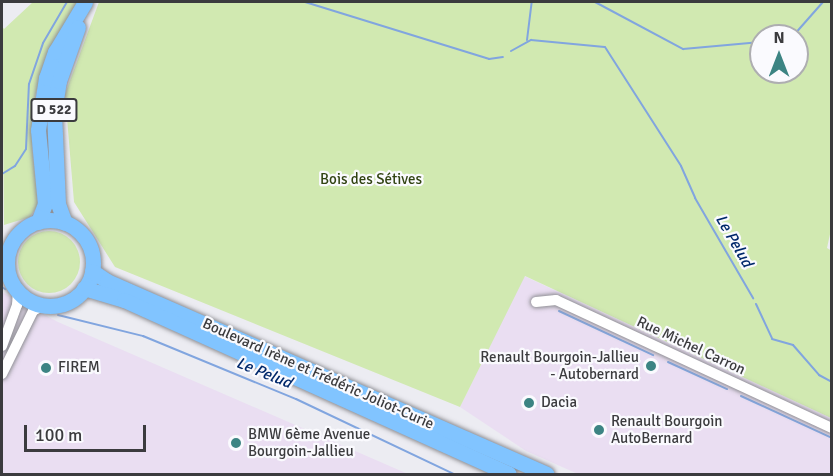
<!DOCTYPE html>
<meta charset="utf-8">
<style>
body{margin:0}
#map{position:relative;width:833px;height:476px;overflow:hidden;background:#ececf2;font-family:Signika,sans-serif}
div>[style]{position:absolute}
[style*='--x']{left:calc(var(--x)*1px);top:calc(var(--y)*1px);width:calc(var(--w)*1px);rotate:calc(var(--a)*1deg)}
.commercial>*{inset:0;background:#eadef2}
.green>*{inset:0;background:#d1e9b1}
.round{border-radius:50%}
.stream>*{height:2px;margin:-1px;padding:0 1px;transform-origin:1px;border-radius:1px;background:#81a5df}
.roads{filter:drop-shadow(0 0 2px #909095) drop-shadow(0 0 2px #909095)}
.minor>*{height:10px;margin:-5px;padding:0 5px;transform-origin:5px;border-radius:5px;background:#fff}
.primary>*{height:15px;margin:-7.5px;padding:0 7.5px;transform-origin:7.5px;border-radius:7.5px;background:#81c4ff}
.primary>.ring{margin:-7.5px;padding:0;box-sizing:content-box;background:none;border:15px solid #81c4ff;border-radius:50%}
.dots>*{width:16px;height:16px;translate:-50% -50%;box-sizing:border-box;border:3px solid #fafafe;border-radius:50%}
span{translate:-50% -50%;white-space:nowrap;text-align:center;line-height:1.15;-webkit-text-stroke:4.5px #fafafe;paint-order:stroke}
.shield-label span{padding:2px 4px;background:#fafafe;border:2px solid;border-radius:4px;-webkit-text-stroke-width:0}
.shield-label{font-size:14px;color:#3b3b3e;font-weight:700}
.park-label{font-size:15px;color:#314312}
.street-label{font-size:15px;color:#3b3b3e}
.poi-label{font-size:15px;color:#3b3b3e}
.right{translate:-100% -50%;text-align:right}
.left{translate:0 -50%;text-align:left}
.water-label{font-size:16px;color:#00286b;font-style:italic}
.frame{position:absolute;inset:0;border:3px solid #3b3b3e;pointer-events:none}
.north{position:absolute;left:749px;top:24px;width:60px;height:60px;box-sizing:border-box;background:#fafafe;border:2px solid #aeaeb1;border-radius:50%;rotate:0deg;font-size:16px;font-weight:700;line-height:24px;text-align:center;color:#3b3b3e}
.north::after{content:'';display:block;margin:auto;width:21px;height:27px;background:#3c8483;clip-path:polygon(50% 0,100% 100%,50% 72%,0 100%)}
.scale{position:absolute;left:24px;top:425px;width:122px;height:27px;box-sizing:border-box;border:3px solid #3b3b3e;border-top:0;padding-left:8px;font-size:18px;line-height:21px;white-space:nowrap;color:#3b3b3e;-webkit-text-stroke:4px #fafafe;paint-order:stroke}
</style>
<div id="map">
<div class="commercial">
<div style="clip-path:polygon(524px 276px,831px 418px,831px 474px,578px 474px,526px 451px,460px 407px)"></div>
<div style="clip-path:polygon(2px 292px,58px 322px,408px 474px,2px 474px)"></div>
</div>
<div class="green">
<div style="clip-path:polygon(33px 2px,77px 2px,46px 56px,35px 96px,32px 147px,38px 205px,30px 217px,4px 225px,2px 26px,4px 29px)"></div>
<div style="clip-path:polygon(evenodd,99px 2px,831px 2px,832px 225px,827px 248px,832px 251px,831px 418px,525px 276px,460px 407px,115px 267px,74px 202px,65px 94px,99px 2px,761px 36px,797px 36px,797px 72px,761px 72px,761px 36px)"></div>
<div class="round" style="left:18px;top:231px;width:62px;height:62px"></div>
</div>
<div class="stream">
<div style="--x:305;--y:2;--w:193;--a:17.2"></div>
<div style="--x:489;--y:59;--w:14;--a:-8"></div>
<div style="--x:595;--y:2;--w:100;--a:28.1"></div>
<div style="--x:683;--y:49;--w:78;--a:-5.1"></div>
<div style="--x:793;--y:36;--w:45;--a:-48.6"></div>
<div style="--x:527;--y:40;--w:38;--a:-83"></div>
<div style="--x:511;--y:51;--w:23;--a:-29"></div>
<div style="--x:531;--y:40;--w:74;--a:5.4"></div>
<div style="--x:605;--y:47;--w:141;--a:57.4"></div>
<div style="--x:681;--y:166;--w:35;--a:66"></div>
<div style="--x:695;--y:198;--w:116;--a:59.9"></div>
<div style="--x:2;--y:174;--w:15;--a:-32"></div>
<div style="--x:15;--y:166;--w:20;--a:-57"></div>
<div style="--x:26;--y:149;--w:65;--a:-87.4"></div>
<div style="--x:29;--y:84;--w:43;--a:-71.1"></div>
<div style="--x:43;--y:43;--w:48;--a:-59.7"></div>
<div style="--x:2;--y:287;--w:4;--a:34"></div>
<div style="--x:756;--y:304;--w:38;--a:65"></div>
<div style="--x:772;--y:339;--w:22;--a:16"></div>
<div style="--x:793;--y:345;--w:40;--a:49"></div>
<div style="--x:819;--y:375;--w:15;--a:28"></div>
<div style="--x:559;--y:311;--w:104;--a:25.1"></div>
<div style="--x:58;--y:315;--w:88;--a:13.9"></div>
<div style="--x:143;--y:336;--w:165;--a:22.4"></div>
<div style="--x:296;--y:399;--w:175;--a:25.4"></div>
<div style="--x:668;--y:362;--w:65;--a:24.6"></div>
<div style="--x:741;--y:396;--w:100;--a:24.8"></div>
</div>
<div class="roads">
<div class="minor">
<div style="--x:536;--y:302;--w:20;--a:-6"></div>
<div style="--x:556;--y:300;--w:304;--a:24.9"></div>
<div style="--x:2;--y:346;--w:44;--a:-69.9"></div>
<div style="--x:17;--y:305;--w:15;--a:-86"></div>
<div style="--x:2;--y:374;--w:70;--a:-63.8"></div>
<div style="--x:33;--y:311;--w:13;--a:-29"></div>
</div>
<div class="primary">
<div class="ring" style="left:7px;top:220px;width:71px;height:71px"></div>
<div style="--x:38;--y:222;--w:19;--a:-69"></div>
<div style="--x:45;--y:204;--w:74;--a:-95.4"></div>
<div style="--x:38;--y:130;--w:53;--a:-81.3"></div>
<div style="--x:46;--y:78;--w:28;--a:-71"></div>
<div style="--x:55;--y:52;--w:58;--a:-59"></div>
<div style="--x:65;--y:223;--w:20;--a:-110"></div>
<div style="--x:58;--y:204;--w:92;--a:-92.5"></div>
<div style="--x:54;--y:112;--w:31;--a:-81"></div>
<div style="--x:59;--y:81;--w:57;--a:-70.6"></div>
<div style="--x:92;--y:271;--w:18;--a:34"></div>
<div style="--x:107;--y:281;--w:480;--a:23.7"></div>
<div style="--x:84;--y:288;--w:42;--a:16.7"></div>
<div style="--x:124;--y:300;--w:422;--a:24.3"></div>
</div>
</div>
<div class="dots">
<div style="left:651px;top:366px;background:#3c8483"></div>
<div style="left:46px;top:368px;background:#3c8483"></div>
<div style="left:529px;top:403px;background:#3c8483"></div>
<div style="left:599px;top:430px;background:#3c8483"></div>
<div style="left:236px;top:443px;background:#3c8483"></div>
</div>
<div class="shield-label">
<span style="left:54px;top:110px">D 522</span>
</div>
<div class="park-label">
<span style="left:371px;top:180px">Bois des Sétives</span>
</div>
<div class="street-label">
<span style="left:691px;top:346px;rotate:25deg">Rue Michel Carron</span>
<span style="left:318px;top:374px;rotate:24deg">Boulevard Irène et Frédéric Joliot-Curie</span>
</div>
<div class="poi-label">
<span class="right" style="left:639px;top:366px">Renault Bourgoin-Jallieu<br>- Autobernard</span>
<span class="left" style="left:58px;top:368px">FIREM</span>
<span class="left" style="left:541px;top:403px">Dacia</span>
<span class="left" style="left:611px;top:430px">Renault Bourgoin<br>AutoBernard</span>
<span class="left" style="left:248px;top:443px">BMW 6ème Avenue<br>Bourgoin-Jallieu</span>
</div>
<div class="water-label">
<span style="left:734px;top:241px;rotate:60deg">Le Pelud</span>
<span style="left:264px;top:373px;rotate:22deg">Le Pelud</span>
</div>
<div class="frame"></div>
<div class="north">N</div>
<div class="scale">100 m</div>
</div>
